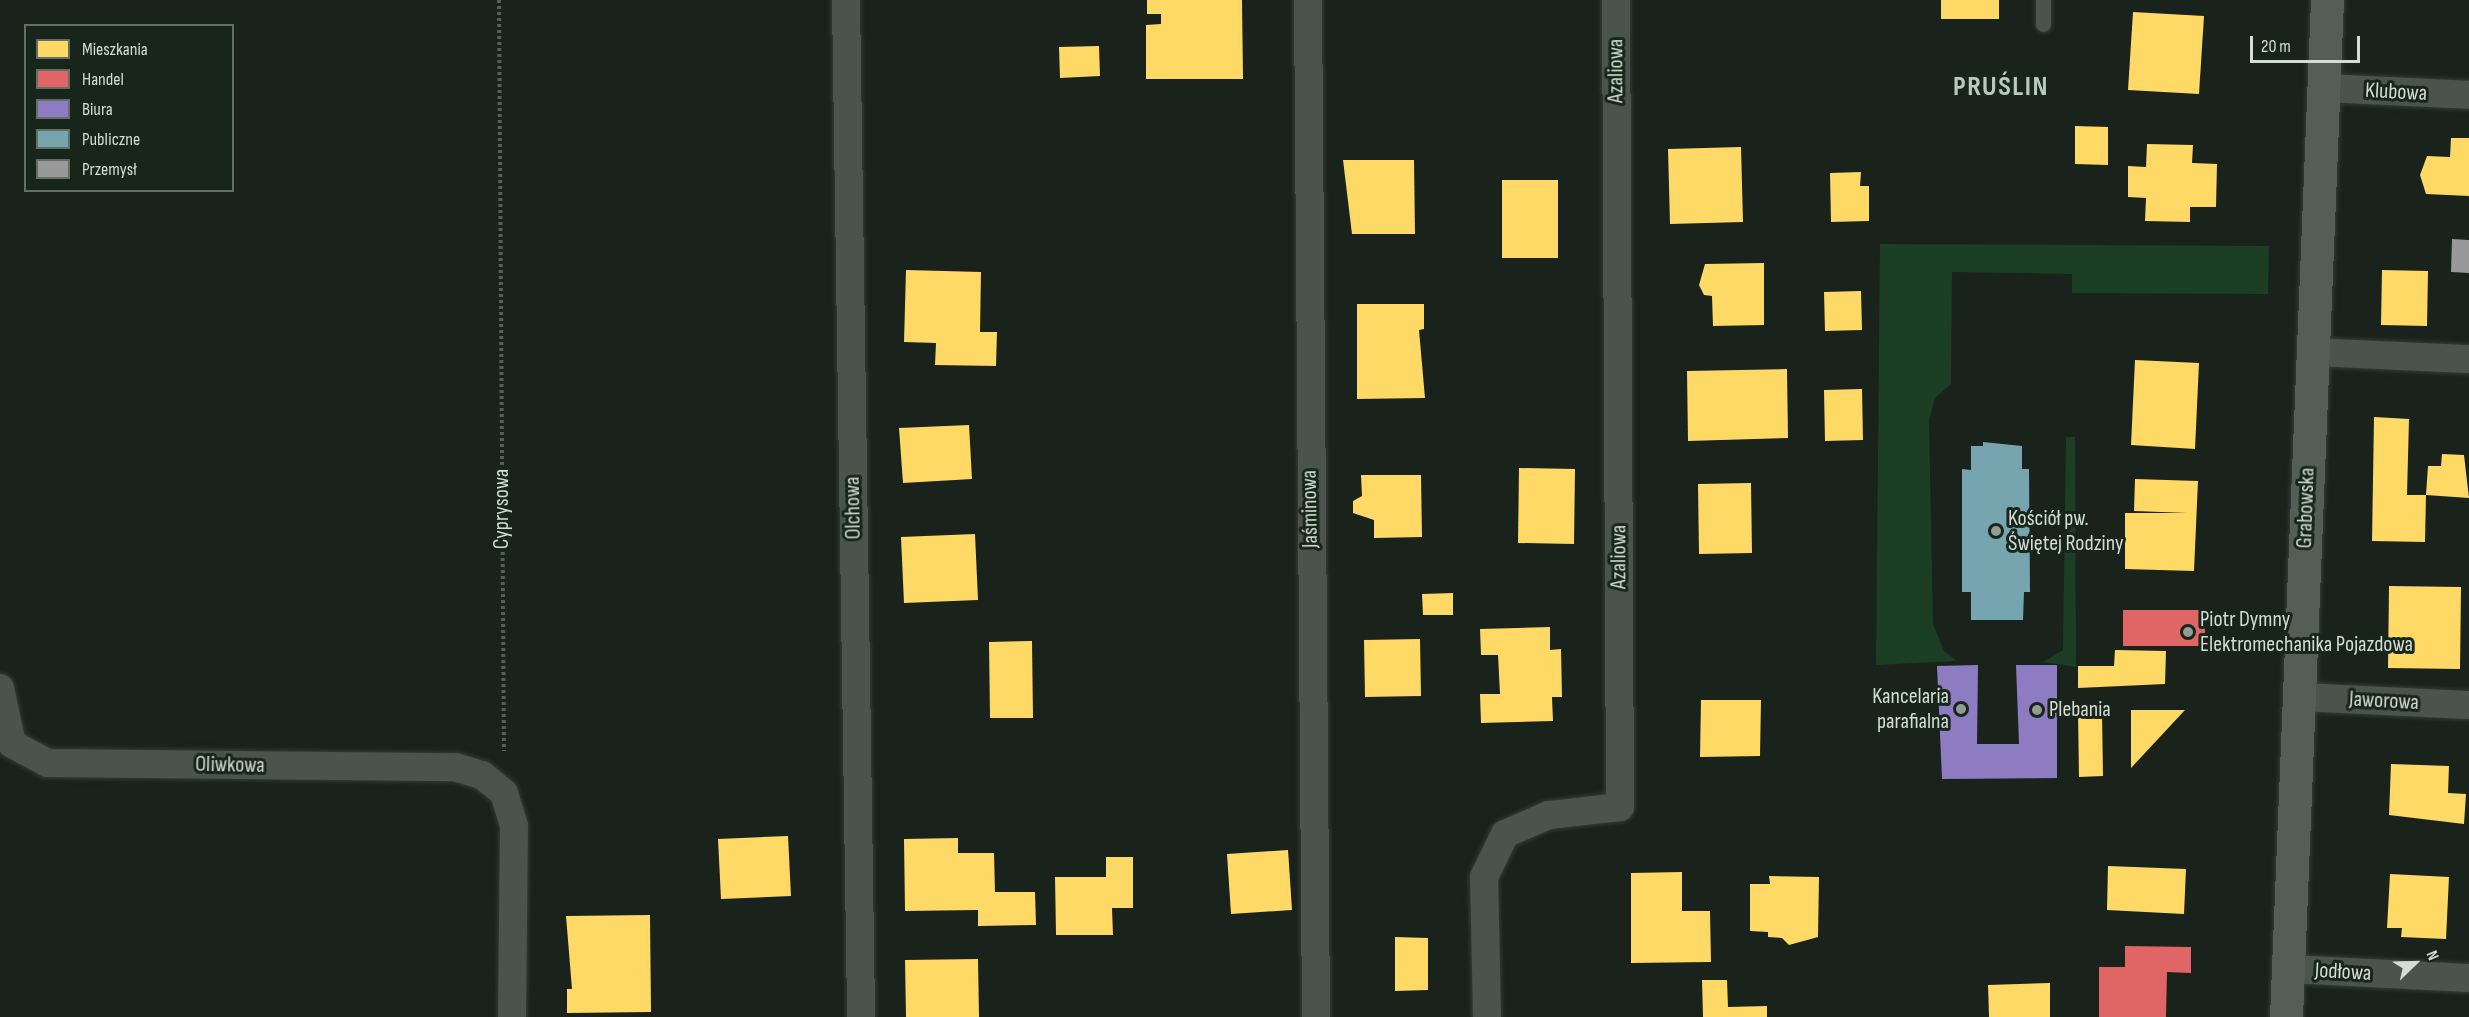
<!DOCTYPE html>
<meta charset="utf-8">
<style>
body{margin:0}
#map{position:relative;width:2469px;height:1017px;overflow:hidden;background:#1a221c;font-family:"Sofia Sans Condensed",sans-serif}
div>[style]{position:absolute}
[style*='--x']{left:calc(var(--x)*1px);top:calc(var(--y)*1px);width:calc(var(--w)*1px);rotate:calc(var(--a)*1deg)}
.green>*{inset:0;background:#1b3e25}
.homes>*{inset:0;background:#ffd966}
.shops>*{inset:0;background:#e06666}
.offices>*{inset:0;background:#8e7cc3}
.public>*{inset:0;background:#76a5af}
.industry>*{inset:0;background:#999}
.path>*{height:4px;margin-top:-2px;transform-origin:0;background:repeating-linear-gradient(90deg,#575f59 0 3px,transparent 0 6px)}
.roads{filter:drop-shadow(0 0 2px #353b37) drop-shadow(0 0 2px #353b37)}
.lane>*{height:15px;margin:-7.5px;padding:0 7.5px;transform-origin:7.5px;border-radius:7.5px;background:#4a534c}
.street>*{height:28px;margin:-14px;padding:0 14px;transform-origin:14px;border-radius:14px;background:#4a534c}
.secondary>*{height:33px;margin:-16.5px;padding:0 16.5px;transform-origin:16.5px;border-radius:16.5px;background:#545e56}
.dots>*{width:16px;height:16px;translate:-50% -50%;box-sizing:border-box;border:3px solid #17251a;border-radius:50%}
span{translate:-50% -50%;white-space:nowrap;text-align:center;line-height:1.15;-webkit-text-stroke:6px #17251a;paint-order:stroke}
.street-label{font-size:22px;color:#d4dcd5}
.poi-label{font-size:22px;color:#d4dcd5}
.left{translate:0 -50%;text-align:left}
.right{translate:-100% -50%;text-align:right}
.district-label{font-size:28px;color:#b9cabc;font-weight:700;letter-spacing:1.5px}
.legend{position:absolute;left:24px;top:24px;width:210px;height:168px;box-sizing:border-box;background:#17251a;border:2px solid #636e65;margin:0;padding:8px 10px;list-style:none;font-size:18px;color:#d4dcd5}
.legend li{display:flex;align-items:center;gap:12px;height:30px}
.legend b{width:30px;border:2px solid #636e65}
.north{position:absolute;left:2385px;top:933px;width:60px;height:60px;-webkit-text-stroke:4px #17251a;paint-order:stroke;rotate:67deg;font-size:16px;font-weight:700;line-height:24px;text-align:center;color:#d4dcd5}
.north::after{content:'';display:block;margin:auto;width:21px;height:27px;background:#d4dcd5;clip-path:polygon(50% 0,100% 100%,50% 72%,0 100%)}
.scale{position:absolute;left:2250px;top:36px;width:110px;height:27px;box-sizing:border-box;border:3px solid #d4dcd5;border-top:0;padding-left:8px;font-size:18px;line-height:21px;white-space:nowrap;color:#d4dcd5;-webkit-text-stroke:4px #17251a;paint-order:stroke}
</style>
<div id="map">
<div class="green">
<div style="clip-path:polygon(1880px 244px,2269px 246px,2268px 294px,2072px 293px,2072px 274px,1952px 272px,1951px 384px,1935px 398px,1929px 420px,1933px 624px,1944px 651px,1957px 661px,1876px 665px)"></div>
<div style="clip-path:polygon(2066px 437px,2075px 437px,2076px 667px,2043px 662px,2063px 650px)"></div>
</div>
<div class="homes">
<div style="clip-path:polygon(1147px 0,1242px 0,1243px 79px,1146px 79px,1146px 25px,1161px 24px,1161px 14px,1147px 14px)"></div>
<div style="clip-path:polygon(1941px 0,1999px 0,1999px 19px,1941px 19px)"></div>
<div style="clip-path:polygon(2133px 12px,2204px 16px,2199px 94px,2128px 90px)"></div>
<div style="clip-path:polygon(1099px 46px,1100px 76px,1060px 78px,1059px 47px)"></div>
<div style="clip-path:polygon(2075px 126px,2108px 127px,2108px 165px,2075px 164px)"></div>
<div style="clip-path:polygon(2451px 138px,2469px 138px,2469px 196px,2426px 194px,2420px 175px,2427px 156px,2450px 157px)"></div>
<div style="clip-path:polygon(2147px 144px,2193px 145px,2192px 163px,2217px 164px,2216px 207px,2190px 207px,2190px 222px,2145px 221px,2146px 198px,2128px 197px,2128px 166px,2146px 167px)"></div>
<div style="clip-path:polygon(1741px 147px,1743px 222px,1670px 224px,1668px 149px)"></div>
<div style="clip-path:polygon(1343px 160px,1414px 160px,1415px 234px,1352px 234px)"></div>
<div style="clip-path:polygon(1861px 172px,1860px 186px,1869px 186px,1869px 221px,1831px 222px,1830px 173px)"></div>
<div style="clip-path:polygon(1502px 180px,1558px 180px,1558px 258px,1502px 258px)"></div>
<div style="clip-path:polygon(1764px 263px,1764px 325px,1713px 326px,1712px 296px,1704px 295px,1699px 285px,1705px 264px)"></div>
<div style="clip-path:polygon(906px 270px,981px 272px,980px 332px,997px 332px,996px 366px,935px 365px,936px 343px,904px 342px)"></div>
<div style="clip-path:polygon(2382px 270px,2428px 271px,2427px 326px,2381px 325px)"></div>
<div style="clip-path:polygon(1861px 291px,1862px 330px,1825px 331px,1824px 292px)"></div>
<div style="clip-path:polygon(1357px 304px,1424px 304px,1424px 329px,1419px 330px,1425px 398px,1357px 399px)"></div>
<div style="clip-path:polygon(2135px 360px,2199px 363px,2195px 449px,2131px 445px)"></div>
<div style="clip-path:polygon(1787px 369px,1788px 438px,1688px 441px,1687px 371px)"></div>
<div style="clip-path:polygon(1862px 389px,1863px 440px,1825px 441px,1824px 390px)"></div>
<div style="clip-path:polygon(2374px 417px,2409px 419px,2407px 495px,2426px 495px,2425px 542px,2372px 541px)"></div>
<div style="clip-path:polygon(969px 425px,972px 479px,903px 483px,899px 428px)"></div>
<div style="clip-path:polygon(2442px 454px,2464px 455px,2469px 498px,2426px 495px,2428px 466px,2441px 466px)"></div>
<div style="clip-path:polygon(1519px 468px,1575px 469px,1574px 544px,1518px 543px)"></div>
<div style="clip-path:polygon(1361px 475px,1421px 475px,1422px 537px,1374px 538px,1374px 520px,1353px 513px,1353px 501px,1362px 496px)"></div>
<div style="clip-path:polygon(2135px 479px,2198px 481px,2194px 571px,2125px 569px,2125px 513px,2187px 513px,2134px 511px)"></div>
<div style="clip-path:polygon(1751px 483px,1752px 553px,1699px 554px,1698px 484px)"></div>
<div style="clip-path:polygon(975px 534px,978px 600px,904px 603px,901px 537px)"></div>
<div style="clip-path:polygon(2389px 586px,2461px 587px,2460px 669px,2388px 668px)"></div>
<div style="clip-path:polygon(1453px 593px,1453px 615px,1423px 615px,1422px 594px)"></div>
<div style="clip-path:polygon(1550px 627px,1550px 650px,1561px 649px,1562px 697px,1552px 697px,1553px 721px,1481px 723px,1480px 694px,1500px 694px,1498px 655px,1481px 655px,1480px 629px)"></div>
<div style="clip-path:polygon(1420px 639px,1421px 696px,1365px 697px,1364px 640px)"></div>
<div style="clip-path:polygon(1032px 641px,1033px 718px,990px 718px,989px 642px)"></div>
<div style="clip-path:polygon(2115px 650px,2166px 651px,2165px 684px,2078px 688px,2078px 666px,2114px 666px)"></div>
<div style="clip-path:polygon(1701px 700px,1761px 700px,1760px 756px,1700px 757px)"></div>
<div style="clip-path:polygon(2131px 710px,2185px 710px,2131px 768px)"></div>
<div style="clip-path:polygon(2078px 713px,2102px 713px,2103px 776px,2079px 777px)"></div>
<div style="clip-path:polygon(2391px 764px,2449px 766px,2448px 793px,2466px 794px,2464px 824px,2389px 815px)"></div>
<div style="clip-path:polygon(788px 836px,791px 896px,721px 899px,718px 839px)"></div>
<div style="clip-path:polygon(958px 838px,958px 853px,994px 853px,995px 892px,1035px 892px,1036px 925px,978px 926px,978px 910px,905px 911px,904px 839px)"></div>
<div style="clip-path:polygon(1288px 850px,1292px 910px,1231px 914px,1227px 854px)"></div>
<div style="clip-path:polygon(1106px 857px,1133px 857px,1133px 908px,1112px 908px,1113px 935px,1056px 935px,1055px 877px,1106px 877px)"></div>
<div style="clip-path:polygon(2108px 866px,2186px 869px,2184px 914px,2107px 910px)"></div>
<div style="clip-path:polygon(1682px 872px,1682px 911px,1710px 911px,1711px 962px,1631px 963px,1631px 873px)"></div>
<div style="clip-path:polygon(2390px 874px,2449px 877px,2446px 939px,2401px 937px,2402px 928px,2387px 928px)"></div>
<div style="clip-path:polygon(1769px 876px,1819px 877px,1818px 937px,1789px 945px,1782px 938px,1768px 937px,1768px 932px,1750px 931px,1750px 884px,1770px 884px)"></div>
<div style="clip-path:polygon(650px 915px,651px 1012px,567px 1013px,567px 989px,572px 989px,566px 916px)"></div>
<div style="clip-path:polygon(1395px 937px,1428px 938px,1428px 990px,1395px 991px)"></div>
<div style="clip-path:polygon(978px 959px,979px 1017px,906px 1017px,905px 960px)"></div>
<div style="clip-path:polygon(1702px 980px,1727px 980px,1728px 1007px,1767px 1006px,1767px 1017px,1703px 1017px)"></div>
<div style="clip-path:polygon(2050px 983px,2050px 1017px,1989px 1017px,1988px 985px)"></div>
</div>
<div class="shops">
<div style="clip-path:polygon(2123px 610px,2205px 610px,2205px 646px,2123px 646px)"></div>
<div style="clip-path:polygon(2125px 946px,2191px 947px,2191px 973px,2167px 972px,2166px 1017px,2099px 1017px,2099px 967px,2125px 967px)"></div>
</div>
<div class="offices">
<div style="clip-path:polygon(1978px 665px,1977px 744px,2019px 744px,2016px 665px,2057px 665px,2057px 778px,1942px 779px,1937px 666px)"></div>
</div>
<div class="public">
<div style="clip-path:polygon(1983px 442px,2022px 446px,2022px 469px,2029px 469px,2030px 592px,2024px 592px,2023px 620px,1971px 620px,1971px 592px,1962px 592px,1962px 469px,1971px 470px,1971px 446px,1983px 446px)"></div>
</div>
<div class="industry">
<div style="clip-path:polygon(2452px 239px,2469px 240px,2469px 273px,2451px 272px)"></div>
</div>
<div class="path">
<div style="--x:499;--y:0;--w:751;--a:89.62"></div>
</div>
<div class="roads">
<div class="lane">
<div style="--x:2043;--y:0;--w:24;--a:90"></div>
</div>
<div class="street">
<div style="--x:846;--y:0;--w:1017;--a:89.15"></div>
<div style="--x:1308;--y:0;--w:1017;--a:89.55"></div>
<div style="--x:2323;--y:88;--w:146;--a:2.7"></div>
<div style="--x:2312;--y:352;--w:157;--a:2.6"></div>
<div style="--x:0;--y:688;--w:57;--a:77.9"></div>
<div style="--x:12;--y:744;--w:40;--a:28"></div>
<div style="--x:47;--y:763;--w:408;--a:0.6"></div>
<div style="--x:455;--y:767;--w:28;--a:17"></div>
<div style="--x:482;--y:775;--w:28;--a:39"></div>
<div style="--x:504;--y:793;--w:34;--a:73"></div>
<div style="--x:514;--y:826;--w:191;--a:90.6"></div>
<div style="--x:2299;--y:697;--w:170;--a:2.7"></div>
<div style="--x:2289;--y:969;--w:180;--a:2.9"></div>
<div style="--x:1487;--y:1017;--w:140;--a:-91.2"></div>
<div style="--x:1484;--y:877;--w:48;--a:-64"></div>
<div style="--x:1505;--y:834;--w:48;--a:-23.4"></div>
<div style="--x:1549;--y:815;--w:71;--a:-6.4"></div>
<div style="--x:1620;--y:807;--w:807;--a:-90.28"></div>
</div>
<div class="secondary">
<div style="--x:2286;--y:1017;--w:1018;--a:-87.69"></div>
</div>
</div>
<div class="dots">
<div style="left:1996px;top:531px;background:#939b94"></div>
<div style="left:2188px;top:632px;background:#939b94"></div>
<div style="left:1961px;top:709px;background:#939b94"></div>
<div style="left:2037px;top:710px;background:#939b94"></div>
</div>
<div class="street-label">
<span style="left:1616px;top:71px;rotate:-90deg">Azaliowa</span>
<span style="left:2396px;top:92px;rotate:3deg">Klubowa</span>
<span style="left:853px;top:508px;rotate:-91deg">Olchowa</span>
<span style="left:2306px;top:508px;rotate:-88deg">Grabowska</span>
<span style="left:502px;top:509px;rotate:-90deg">Cyprysowa</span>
<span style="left:1310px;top:509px;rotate:-91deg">Jaśminowa</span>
<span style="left:1619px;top:557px;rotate:-90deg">Azaliowa</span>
<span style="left:2384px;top:701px;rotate:3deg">Jaworowa</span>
<span style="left:230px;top:765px;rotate:1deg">Oliwkowa</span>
<span style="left:2343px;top:972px;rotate:3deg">Jodłowa</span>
</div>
<div class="poi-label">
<span class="left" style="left:2008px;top:531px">Kościół pw.<br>Świętej Rodziny</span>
<span class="left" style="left:2200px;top:632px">Piotr Dymny<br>Elektromechanika Pojazdowa</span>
<span class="right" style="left:1949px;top:709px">Kancelaria<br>parafialna</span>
<span class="left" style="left:2049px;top:710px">Plebania</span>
</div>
<div class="district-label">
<span style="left:2001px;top:87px">PRUŚLIN</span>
</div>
<ul class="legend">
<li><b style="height:16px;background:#ffd966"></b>Mieszkania</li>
<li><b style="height:16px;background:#e06666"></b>Handel</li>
<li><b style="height:16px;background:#8e7cc3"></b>Biura</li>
<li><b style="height:16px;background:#76a5af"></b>Publiczne</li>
<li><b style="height:16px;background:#999"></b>Przemysł</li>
</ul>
<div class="north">N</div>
<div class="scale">20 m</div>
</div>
